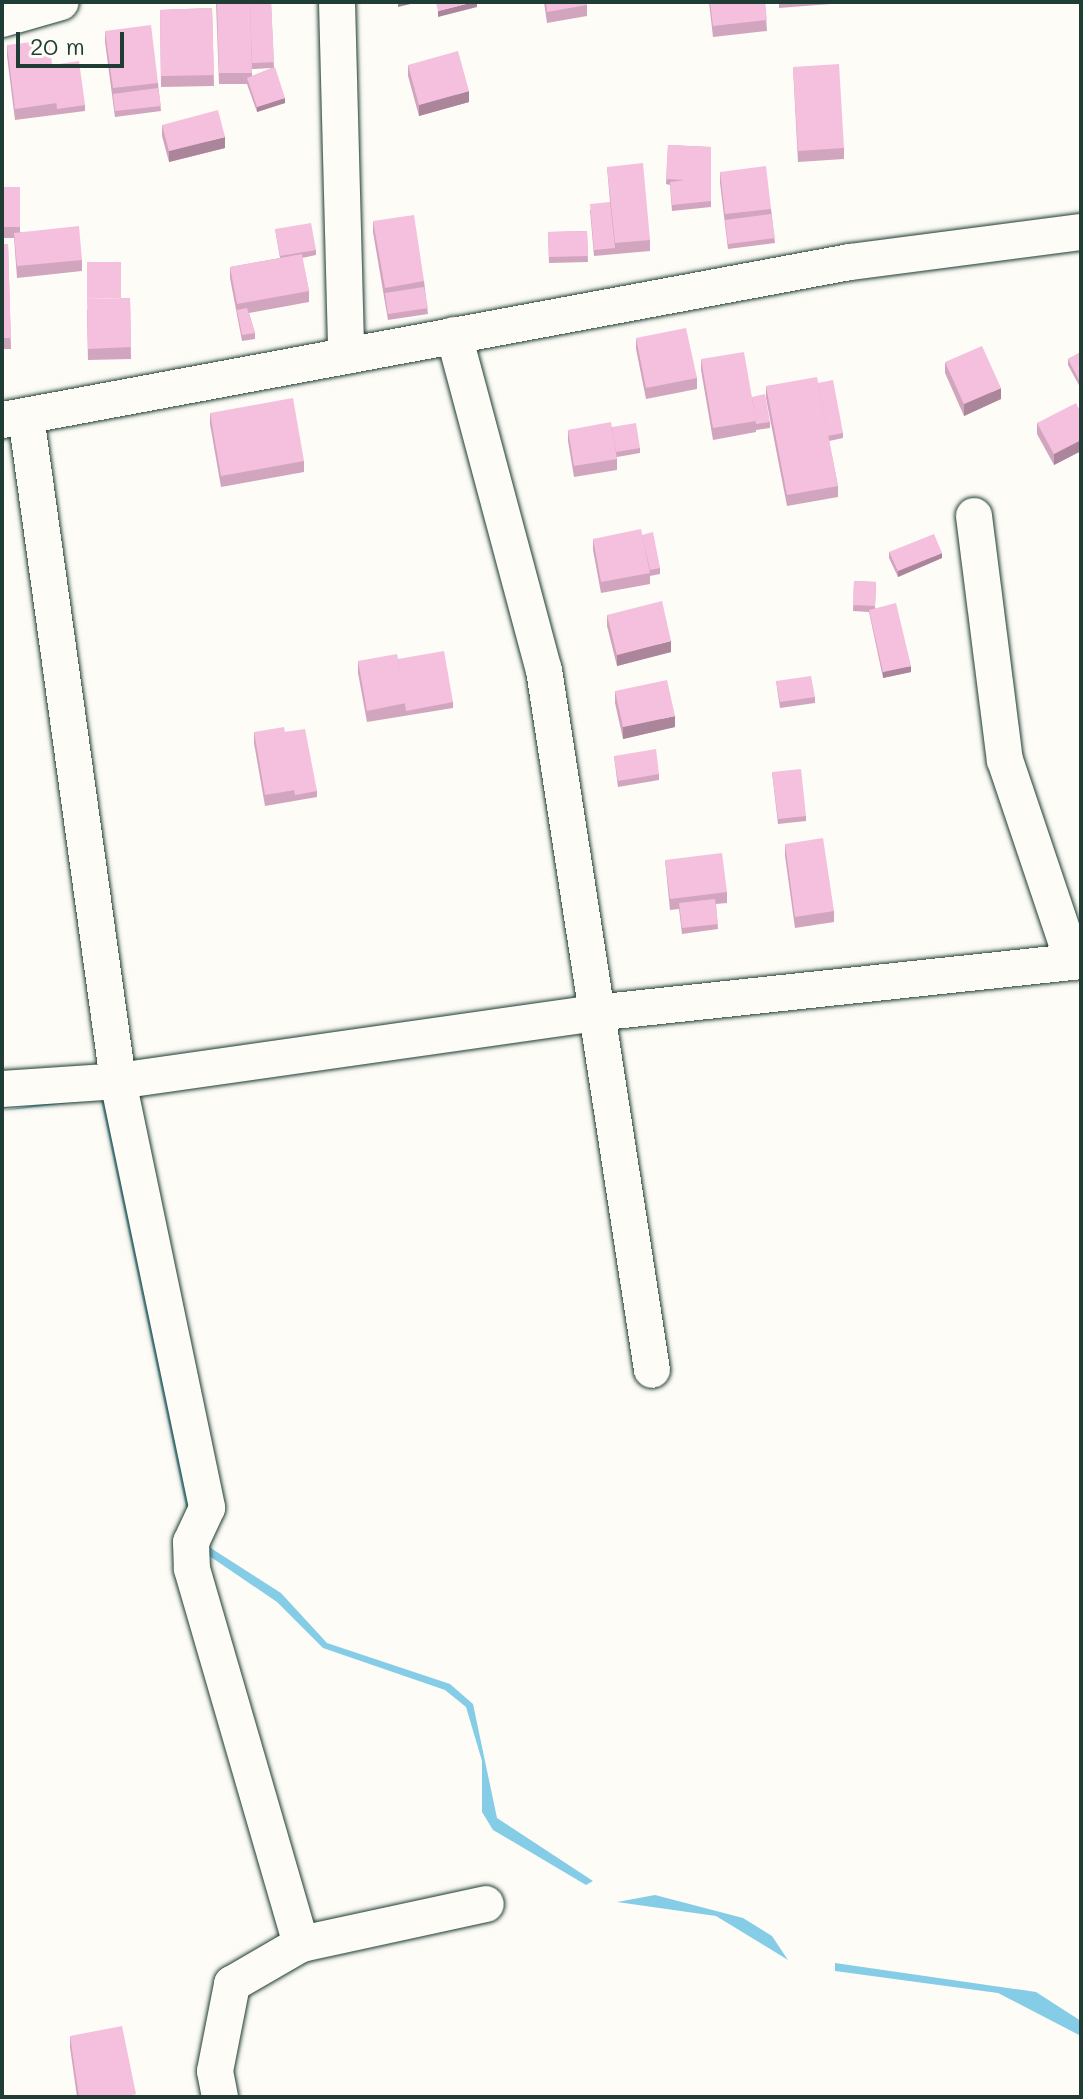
<!DOCTYPE html>
<style>
body{margin:0}
#map{position:relative;width:1083px;height:2099px;overflow:hidden;background:#fdfcf7;font-family:Mali,sans-serif}
div>[style]{position:absolute}
[style*='--x']{left:calc(var(--x)*1px);top:calc(var(--y)*1px);width:calc(var(--w)*1px);rotate:calc(var(--a)*1deg)}
.water>*{inset:0;background:#85cde6}
.roads{filter:drop-shadow(0 0 2px #1f3d34) drop-shadow(0 0 2px #1f3d34)}
.minor>*{height:36px;margin:-18px;padding:0 18px;transform-origin:18px;border-radius:18px;background:#fdfcf7}
.wall>*{inset:0;background:#d2a5bf}
.shaded-wall>*{inset:0;background:#ab869b}
.building>*{inset:0;background:#f4c0de}
span{translate:-50% -50%;white-space:nowrap;text-align:center;line-height:1.15;-webkit-text-stroke:8px #fdfcf7;paint-order:stroke}
.frame{position:absolute;inset:0;border:4px solid #1f3d34;pointer-events:none}
.scale{position:absolute;left:16px;top:32px;width:108px;height:36px;box-sizing:border-box;border:4px solid #1f3d34;border-top:0;padding-left:10px;font-size:24px;line-height:28px;white-space:nowrap;color:#1f3d34;-webkit-text-stroke:6px #fdfcf7;paint-order:stroke}
</style>
<div id="map">
<div class="water">
<div style="clip-path:polygon(107px 1092px,194px 1517px,189px 1521px,101px 1099px,2px 1111px)"></div>
<div style="clip-path:polygon(206px 1545px,281px 1593px,327px 1643px,450px 1684px,473px 1704px,497px 1818px,593px 1881px,586px 1885px,493px 1830px,482px 1812px,482px 1761px,466px 1707px,445px 1690px,323px 1648px,277px 1602px,202px 1551px)"></div>
<div style="clip-path:polygon(655px 1895px,743px 1918px,772px 1936px,788px 1960px,716px 1916px,617px 1902px)"></div>
<div style="clip-path:polygon(835px 1963px,1036px 1992px,1081px 2021px,1081px 2036px,998px 1993px,835px 1971px)"></div>
</div>
<div class="roads">
<div class="minor">
<div style="--x:337;--y:2;--w:354;--a:88.5"></div>
<div style="--x:2;--y:19;--w:61;--a:-16.1"></div>
<div style="--x:454;--y:335;--w:347;--a:75"></div>
<div style="--x:544;--y:670;--w:708;--a:81.23"></div>
<div style="--x:26;--y:416;--w:671;--a:82.12"></div>
<div style="--x:118;--y:1081;--w:436;--a:78.2"></div>
<div style="--x:207;--y:1508;--w:38;--a:115"></div>
<div style="--x:191;--y:1542;--w:27;--a:88"></div>
<div style="--x:192;--y:1569;--w:391;--a:73.8"></div>
<div style="--x:3;--y:420;--w:862;--a:-10.57"></div>
<div style="--x:850;--y:262;--w:233;--a:-7.4"></div>
<div style="--x:974;--y:516;--w:246;--a:82.8"></div>
<div style="--x:1005;--y:760;--w:213;--a:71.4"></div>
<div style="--x:2;--y:1089;--w:116;--a:-3.9"></div>
<div style="--x:118;--y:1081;--w:482;--a:-8.1"></div>
<div style="--x:595;--y:1013;--w:489;--a:-6.1"></div>
<div style="--x:220;--y:2097;--w:26;--a:-101"></div>
<div style="--x:215;--y:2071;--w:89;--a:-78.9"></div>
<div style="--x:232;--y:1984;--w:80;--a:-30.1"></div>
<div style="--x:301;--y:1944;--w:189;--a:-12.2"></div>
</div>
</div>
<div class="wall">
<div style="clip-path:polygon(evenodd,216px 2px,271px 2px,274px 68px,285px 103px,257px 112px,247px 84px,219px 84px,216px 2px,272px 68px,252px 76px,252px 69px,272px 68px)"></div>
<div style="clip-path:polygon(544px 2px,587px 2px,587px 16px,547px 23px)"></div>
<div style="clip-path:polygon(709px 2px,765px 2px,767px 31px,713px 37px)"></div>
<div style="clip-path:polygon(779px 2px,831px 2px,831px 4px,779px 8px)"></div>
<div style="clip-path:polygon(212px 8px,214px 86px,161px 87px,160px 10px)"></div>
<div style="clip-path:polygon(105px 31px,158px 83px,161px 111px,115px 117px,105px 42px)"></div>
<div style="clip-path:polygon(7px 45px,52px 65px,85px 105px,85px 111px,15px 120px,7px 56px)"></div>
<div style="clip-path:polygon(408px 65px,469px 102px,419px 116px,408px 76px)"></div>
<div style="clip-path:polygon(793px 67px,844px 148px,844px 159px,798px 162px)"></div>
<div style="clip-path:polygon(162px 125px,225px 148px,169px 162px,162px 136px)"></div>
<div style="clip-path:polygon(668px 145px,711px 147px,711px 207px,672px 211px,670px 185px,666px 184px)"></div>
<div style="clip-path:polygon(607px 167px,650px 240px,650px 251px,594px 256px,590px 210px,610px 202px)"></div>
<div style="clip-path:polygon(720px 172px,771px 209px,775px 243px,728px 249px,720px 183px)"></div>
<div style="clip-path:polygon(2px 187px,20px 187px,20px 232px,82px 260px,82px 271px,17px 278px,14px 238px,2px 238px)"></div>
<div style="clip-path:polygon(373px 221px,424px 281px,428px 314px,388px 320px,373px 232px)"></div>
<div style="clip-path:polygon(275px 229px,316px 250px,316px 255px,302px 258px,309px 291px,309px 302px,249px 313px,255px 333px,255px 339px,242px 341px,230px 278px,230px 267px,280px 258px)"></div>
<div style="clip-path:polygon(587px 231px,588px 262px,549px 263px,548px 232px)"></div>
<div style="clip-path:polygon(2px 244px,8px 244px,11px 349px,2px 349px)"></div>
<div style="clip-path:polygon(121px 298px,130px 298px,131px 359px,88px 360px,87px 310px)"></div>
<div style="clip-path:polygon(636px 338px,697px 378px,697px 389px,646px 399px,636px 349px)"></div>
<div style="clip-path:polygon(1081px 352px,1080px 387px,1068px 365px,1068px 359px)"></div>
<div style="clip-path:polygon(701px 359px,752px 397px,770px 422px,770px 428px,756px 430px,756px 432px,713px 440px,701px 370px)"></div>
<div style="clip-path:polygon(945px 362px,1001px 399px,964px 416px,945px 373px)"></div>
<div style="clip-path:polygon(818px 383px,843px 433px,843px 438px,829px 441px,838px 486px,838px 497px,787px 506px,766px 398px,766px 386px)"></div>
<div style="clip-path:polygon(210px 413px,304px 461px,304px 472px,221px 487px,210px 424px)"></div>
<div style="clip-path:polygon(1081px 413px,1081px 451px,1054px 465px,1037px 434px,1037px 423px)"></div>
<div style="clip-path:polygon(612px 427px,640px 448px,640px 453px,617px 457px,617px 470px,574px 477px,568px 441px,568px 430px)"></div>
<div style="clip-path:polygon(642px 535px,660px 568px,660px 574px,650px 576px,650px 584px,601px 593px,593px 550px,593px 539px)"></div>
<div style="clip-path:polygon(889px 552px,942px 558px,898px 577px,889px 558px)"></div>
<div style="clip-path:polygon(854px 581px,876px 582px,875px 608px,911px 672px,883px 678px,869px 612px,853px 611px)"></div>
<div style="clip-path:polygon(607px 615px,671px 652px,617px 666px,607px 626px)"></div>
<div style="clip-path:polygon(398px 659px,453px 702px,453px 708px,367px 722px,358px 673px,358px 661px)"></div>
<div style="clip-path:polygon(776px 681px,815px 697px,815px 703px,780px 708px)"></div>
<div style="clip-path:polygon(615px 691px,675px 727px,623px 739px,615px 703px)"></div>
<div style="clip-path:polygon(254px 732px,284px 732px,317px 791px,317px 797px,265px 806px,254px 743px)"></div>
<div style="clip-path:polygon(614px 756px,659px 774px,659px 780px,618px 787px)"></div>
<div style="clip-path:polygon(772px 772px,806px 816px,806px 821px,778px 824px)"></div>
<div style="clip-path:polygon(785px 844px,834px 911px,834px 922px,795px 928px,785px 856px)"></div>
<div style="clip-path:polygon(665px 860px,727px 892px,727px 903px,716px 904px,718px 929px,682px 934px,679px 909px,670px 910px)"></div>
<div style="clip-path:polygon(70px 2036px,136px 2097px,77px 2097px,70px 2047px)"></div>
</div>
<div class="shaded-wall">
<div style="clip-path:polygon(398px 2px,419px 2px,398px 7px)"></div>
<div style="clip-path:polygon(474px 2px,477px 2px,477px 7px,438px 17px,438px 11px)"></div>
<div style="clip-path:polygon(469px 91px,469px 102px,419px 116px,419px 105px)"></div>
<div style="clip-path:polygon(285px 98px,285px 103px,257px 112px,257px 107px)"></div>
<div style="clip-path:polygon(225px 137px,225px 148px,169px 162px,169px 151px)"></div>
<div style="clip-path:polygon(1001px 388px,1001px 399px,964px 416px,964px 404px)"></div>
<div style="clip-path:polygon(1081px 440px,1081px 451px,1054px 465px,1054px 454px)"></div>
<div style="clip-path:polygon(942px 553px,942px 558px,898px 577px,898px 571px)"></div>
<div style="clip-path:polygon(671px 641px,671px 652px,617px 666px,617px 655px)"></div>
<div style="clip-path:polygon(911px 666px,911px 672px,883px 678px,883px 672px)"></div>
<div style="clip-path:polygon(675px 716px,675px 727px,623px 739px,623px 727px)"></div>
</div>
<div class="building">
<div style="clip-path:polygon(217px 2px,250px 2px,252px 73px,219px 73px)"></div>
<div style="clip-path:polygon(250px 2px,271px 2px,274px 62px,252px 63px)"></div>
<div style="clip-path:polygon(436px 2px,474px 2px,438px 11px)"></div>
<div style="clip-path:polygon(546px 2px,587px 2px,587px 5px,547px 12px)"></div>
<div style="clip-path:polygon(710px 2px,765px 2px,767px 20px,713px 26px)"></div>
<div style="clip-path:polygon(212px 8px,214px 75px,161px 76px,160px 10px)"></div>
<div style="clip-path:polygon(151px 25px,158px 83px,113px 88px,105px 31px)"></div>
<div style="clip-path:polygon(49px 40px,57px 103px,15px 109px,7px 45px)"></div>
<div style="clip-path:polygon(458px 51px,469px 91px,419px 105px,408px 65px)"></div>
<div style="clip-path:polygon(79px 61px,85px 105px,57px 109px,52px 65px)"></div>
<div style="clip-path:polygon(839px 64px,844px 148px,798px 151px,793px 67px)"></div>
<div style="clip-path:polygon(275px 67px,285px 98px,257px 107px,247px 78px)"></div>
<div style="clip-path:polygon(158px 88px,161px 106px,115px 111px,113px 94px)"></div>
<div style="clip-path:polygon(218px 110px,225px 137px,169px 151px,162px 125px)"></div>
<div style="clip-path:polygon(668px 145px,711px 147px,711px 201px,672px 205px,670px 182px,685px 180px,666px 179px)"></div>
<div style="clip-path:polygon(643px 163px,650px 240px,615px 243px,607px 167px)"></div>
<div style="clip-path:polygon(766px 166px,771px 209px,725px 214px,720px 172px)"></div>
<div style="clip-path:polygon(2px 187px,20px 187px,20px 227px,2px 227px)"></div>
<div style="clip-path:polygon(610px 202px,615px 248px,594px 250px,590px 204px)"></div>
<div style="clip-path:polygon(771px 214px,775px 238px,728px 244px,725px 220px)"></div>
<div style="clip-path:polygon(414px 215px,424px 281px,385px 288px,373px 221px)"></div>
<div style="clip-path:polygon(311px 223px,316px 250px,280px 256px,275px 229px)"></div>
<div style="clip-path:polygon(79px 226px,82px 260px,17px 266px,14px 233px)"></div>
<div style="clip-path:polygon(587px 231px,588px 256px,549px 257px,548px 232px)"></div>
<div style="clip-path:polygon(2px 244px,8px 244px,11px 338px,2px 338px)"></div>
<div style="clip-path:polygon(302px 254px,309px 291px,237px 304px,230px 267px)"></div>
<div style="clip-path:polygon(87px 262px,121px 262px,121px 298px,87px 299px)"></div>
<div style="clip-path:polygon(424px 287px,428px 308px,388px 314px,385px 293px)"></div>
<div style="clip-path:polygon(130px 298px,131px 347px,88px 349px,87px 299px)"></div>
<div style="clip-path:polygon(247px 308px,255px 333px,242px 335px,237px 310px)"></div>
<div style="clip-path:polygon(686px 328px,697px 378px,646px 388px,636px 338px)"></div>
<div style="clip-path:polygon(982px 346px,1001px 388px,964px 404px,945px 362px)"></div>
<div style="clip-path:polygon(744px 352px,756px 421px,713px 428px,701px 359px)"></div>
<div style="clip-path:polygon(1081px 352px,1081px 381px,1080px 382px,1068px 359px)"></div>
<div style="clip-path:polygon(817px 377px,838px 486px,787px 495px,766px 386px)"></div>
<div style="clip-path:polygon(833px 380px,843px 433px,828px 436px,818px 383px)"></div>
<div style="clip-path:polygon(765px 394px,770px 422px,756px 424px,752px 397px)"></div>
<div style="clip-path:polygon(293px 398px,304px 461px,221px 476px,210px 413px)"></div>
<div style="clip-path:polygon(1076px 403px,1081px 413px,1081px 440px,1054px 454px,1037px 423px)"></div>
<div style="clip-path:polygon(611px 422px,617px 459px,574px 466px,568px 430px)"></div>
<div style="clip-path:polygon(636px 423px,640px 448px,616px 452px,612px 427px)"></div>
<div style="clip-path:polygon(641px 529px,650px 573px,601px 582px,593px 539px)"></div>
<div style="clip-path:polygon(653px 532px,660px 568px,650px 570px,642px 535px)"></div>
<div style="clip-path:polygon(934px 534px,942px 553px,898px 571px,889px 552px)"></div>
<div style="clip-path:polygon(854px 581px,876px 582px,875px 606px,853px 605px)"></div>
<div style="clip-path:polygon(662px 601px,671px 641px,617px 655px,607px 615px)"></div>
<div style="clip-path:polygon(896px 603px,911px 666px,883px 672px,869px 610px)"></div>
<div style="clip-path:polygon(444px 651px,453px 702px,406px 711px,398px 659px)"></div>
<div style="clip-path:polygon(397px 654px,406px 703px,367px 711px,358px 661px)"></div>
<div style="clip-path:polygon(811px 676px,815px 697px,780px 702px,776px 681px)"></div>
<div style="clip-path:polygon(667px 680px,675px 716px,623px 727px,615px 691px)"></div>
<div style="clip-path:polygon(284px 727px,295px 790px,265px 795px,254px 732px)"></div>
<div style="clip-path:polygon(305px 729px,317px 791px,295px 795px,284px 732px)"></div>
<div style="clip-path:polygon(656px 749px,659px 774px,618px 781px,614px 756px)"></div>
<div style="clip-path:polygon(801px 769px,806px 816px,778px 819px,772px 772px)"></div>
<div style="clip-path:polygon(823px 838px,834px 911px,795px 917px,785px 844px)"></div>
<div style="clip-path:polygon(722px 853px,727px 892px,670px 899px,665px 860px)"></div>
<div style="clip-path:polygon(715px 899px,718px 924px,682px 928px,679px 903px)"></div>
<div style="clip-path:polygon(122px 2026px,136px 2094px,123px 2097px,79px 2097px,70px 2036px)"></div>
</div>
<div class="frame"></div>
<div class="scale">20 m</div>
</div>
